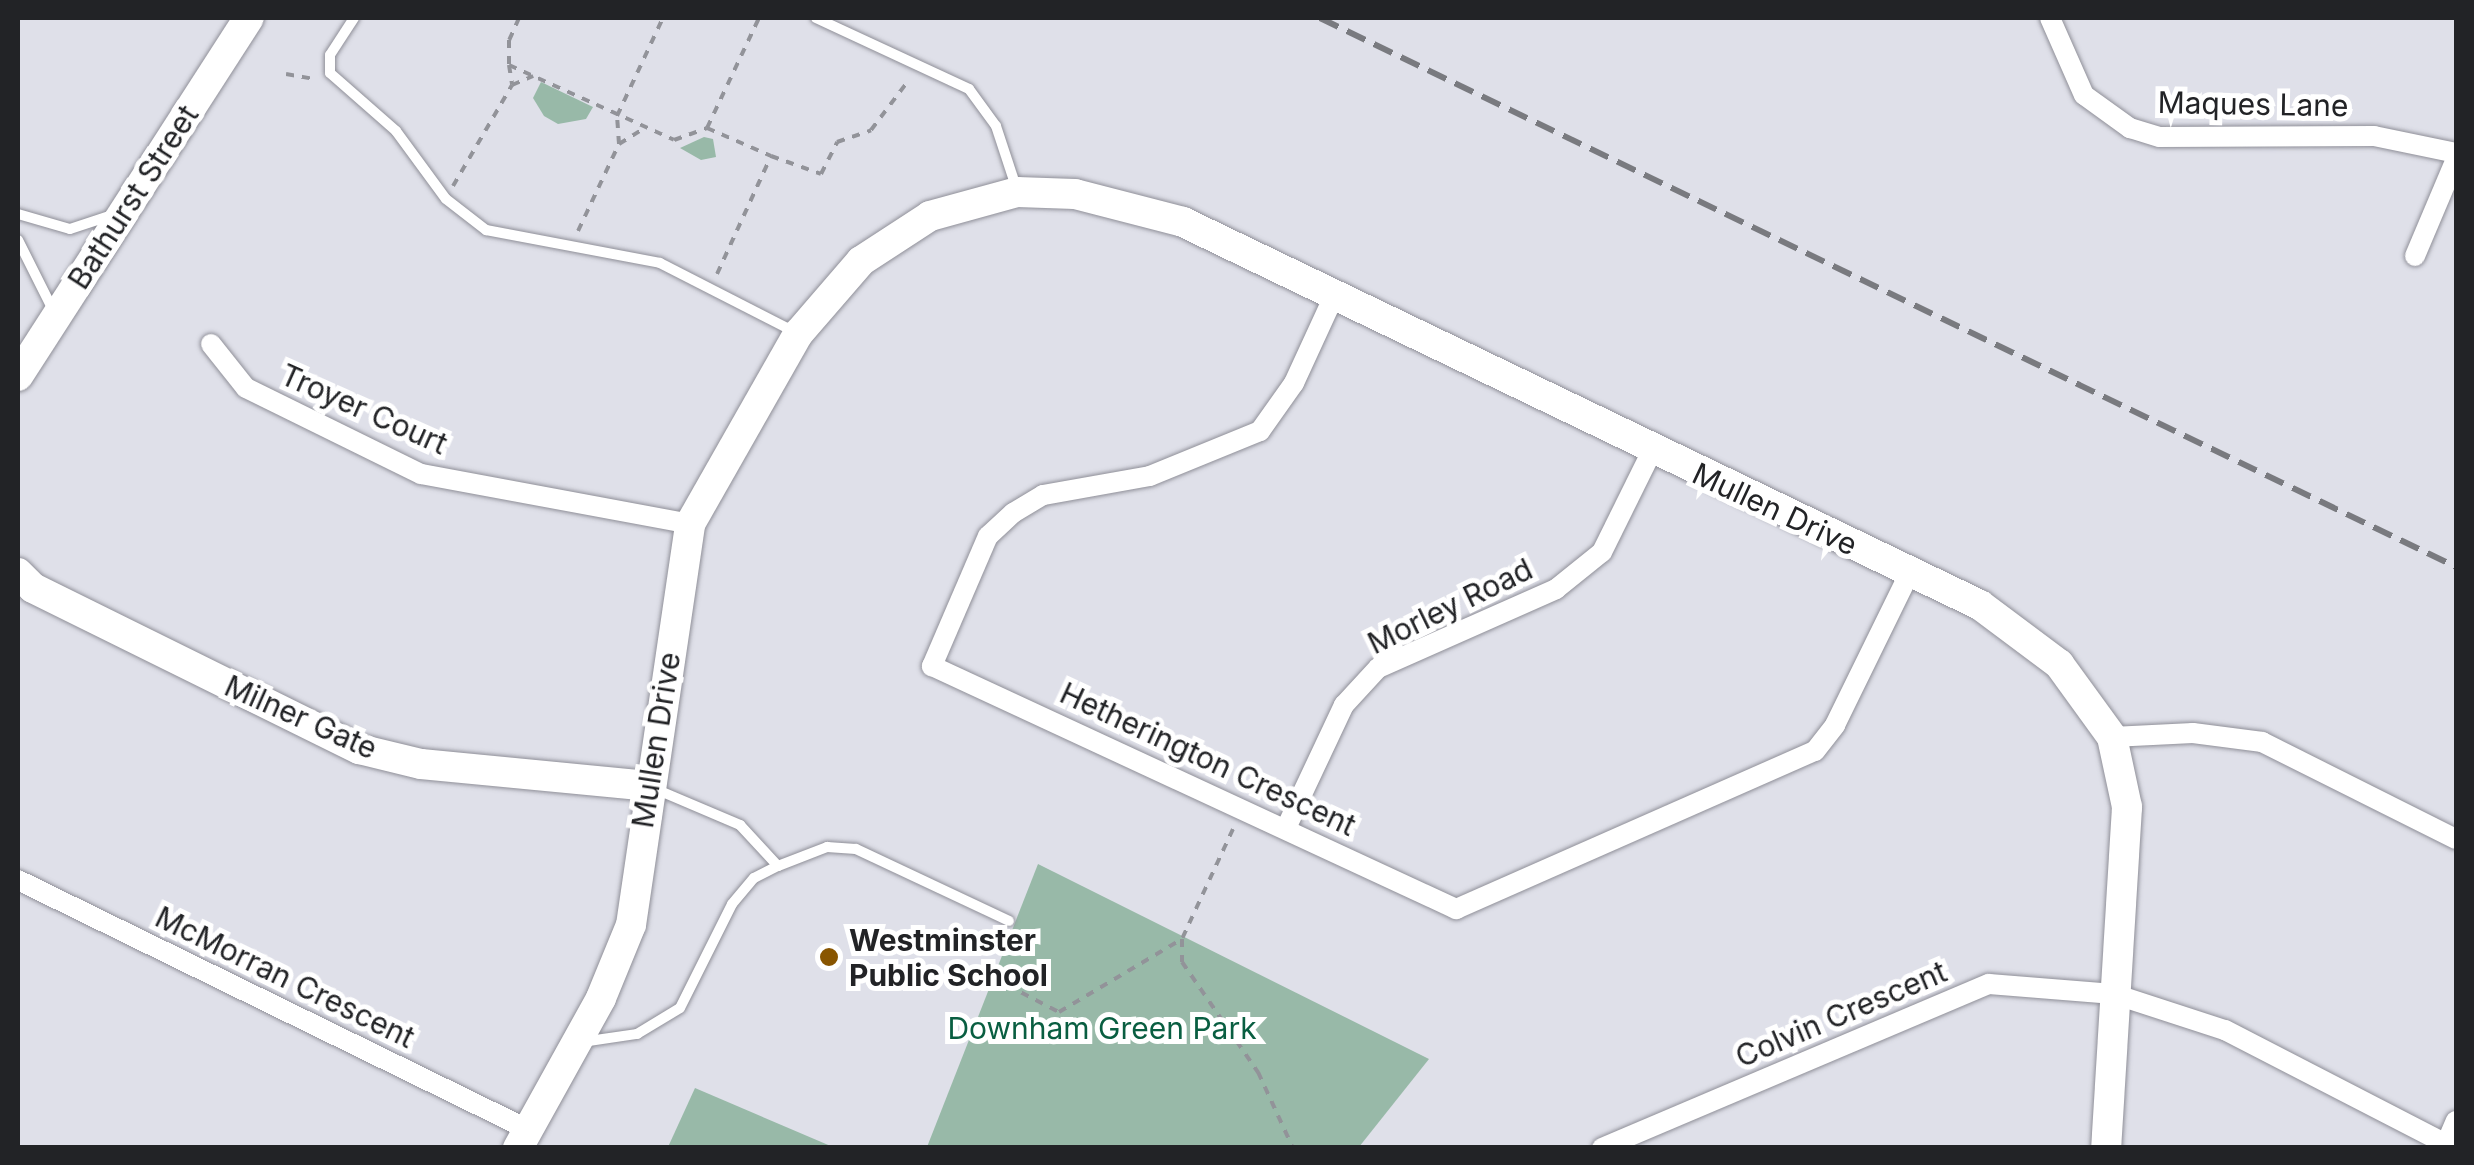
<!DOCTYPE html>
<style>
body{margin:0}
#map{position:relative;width:2474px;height:1165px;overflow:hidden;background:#dfe0e9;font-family:Inter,sans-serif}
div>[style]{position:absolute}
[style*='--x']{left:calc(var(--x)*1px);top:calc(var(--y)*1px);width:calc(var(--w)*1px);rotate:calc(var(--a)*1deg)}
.green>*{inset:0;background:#98b9a8}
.path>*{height:4px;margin-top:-2px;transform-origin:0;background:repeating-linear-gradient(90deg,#929399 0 8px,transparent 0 16px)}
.roads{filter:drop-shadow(0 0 2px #8f8f98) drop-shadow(0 0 2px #8f8f98)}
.lane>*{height:10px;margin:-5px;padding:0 5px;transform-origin:5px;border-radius:5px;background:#fff}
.street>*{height:20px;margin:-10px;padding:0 10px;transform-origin:10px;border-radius:10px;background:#fff}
.secondary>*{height:30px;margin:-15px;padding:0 15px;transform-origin:15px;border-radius:15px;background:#fff}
.rail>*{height:6px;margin-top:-3px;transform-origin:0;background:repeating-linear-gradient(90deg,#797a7f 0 20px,transparent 0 30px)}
.dots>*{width:28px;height:28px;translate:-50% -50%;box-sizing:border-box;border:5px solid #fff;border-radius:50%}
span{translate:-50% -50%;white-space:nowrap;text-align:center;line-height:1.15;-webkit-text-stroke:10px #fff;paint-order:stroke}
.street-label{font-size:30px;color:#222326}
.poi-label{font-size:30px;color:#222326;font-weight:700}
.left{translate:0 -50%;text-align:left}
.park-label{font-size:30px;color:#095e41}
.frame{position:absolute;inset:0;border:20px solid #222326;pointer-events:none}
</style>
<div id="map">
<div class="green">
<div style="clip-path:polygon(541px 82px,593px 107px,586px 119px,558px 124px,544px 116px,533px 98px)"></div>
<div style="clip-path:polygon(704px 137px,713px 139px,716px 157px,701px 160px,680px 148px)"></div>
<div style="clip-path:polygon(1038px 864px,1429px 1059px,1359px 1147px,927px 1147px)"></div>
<div style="clip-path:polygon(695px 1088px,833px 1147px,668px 1147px)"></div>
</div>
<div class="path">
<div style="--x:519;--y:18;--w:24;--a:114"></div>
<div style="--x:509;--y:40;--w:25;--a:90"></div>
<div style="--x:509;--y:65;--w:181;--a:24.4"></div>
<div style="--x:674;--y:140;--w:35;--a:-20"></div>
<div style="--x:707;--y:128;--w:70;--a:23.6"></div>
<div style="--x:509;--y:65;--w:20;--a:81"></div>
<div style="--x:286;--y:74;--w:28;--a:10"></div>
<div style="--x:707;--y:128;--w:122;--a:-64.7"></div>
<div style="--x:619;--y:144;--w:28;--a:-94"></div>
<div style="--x:617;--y:116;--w:108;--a:-64.9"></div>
<div style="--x:453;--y:186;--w:117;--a:-59.7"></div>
<div style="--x:512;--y:85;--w:23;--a:-23"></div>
<div style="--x:578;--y:231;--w:96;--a:-64.8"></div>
<div style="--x:619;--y:144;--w:28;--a:-32"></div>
<div style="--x:717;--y:274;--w:130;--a:-65.4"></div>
<div style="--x:771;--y:156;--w:53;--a:19.8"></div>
<div style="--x:821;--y:174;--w:36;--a:-63"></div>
<div style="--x:837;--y:142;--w:36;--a:-19"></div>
<div style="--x:871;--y:130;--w:61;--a:-52.9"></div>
<div style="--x:1233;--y:829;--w:121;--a:114.9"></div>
<div style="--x:1182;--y:939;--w:23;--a:90"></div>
<div style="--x:1182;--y:962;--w:134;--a:55.4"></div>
<div style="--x:1258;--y:1072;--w:84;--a:65.3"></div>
<div style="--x:993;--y:978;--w:74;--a:27.3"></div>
<div style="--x:1059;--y:1012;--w:143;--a:-30.7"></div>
</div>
<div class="roads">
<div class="lane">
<div style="--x:354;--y:18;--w:44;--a:123"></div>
<div style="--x:330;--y:55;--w:18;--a:90"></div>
<div style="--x:330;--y:73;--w:88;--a:41.3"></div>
<div style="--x:396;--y:131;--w:84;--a:53.7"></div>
<div style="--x:446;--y:199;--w:51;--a:37.8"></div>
<div style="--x:486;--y:230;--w:177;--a:10.7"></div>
<div style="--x:660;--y:263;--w:149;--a:27.1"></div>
<div style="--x:816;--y:18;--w:169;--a:24.9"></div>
<div style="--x:969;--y:89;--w:46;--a:53.9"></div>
<div style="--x:996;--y:126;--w:64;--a:71.8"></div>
<div style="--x:18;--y:214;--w:54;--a:16.1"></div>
<div style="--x:70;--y:229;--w:47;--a:-18.4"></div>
<div style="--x:18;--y:240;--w:78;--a:63.4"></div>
<div style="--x:653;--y:788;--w:95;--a:23"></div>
<div style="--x:740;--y:825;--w:56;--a:47.2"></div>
<div style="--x:778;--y:866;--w:53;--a:-21.2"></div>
<div style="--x:827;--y:847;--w:29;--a:4"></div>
<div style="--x:856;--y:849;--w:169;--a:25.2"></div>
<div style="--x:582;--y:1042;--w:56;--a:-8.3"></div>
<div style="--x:637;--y:1034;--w:50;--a:-31.2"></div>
<div style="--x:680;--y:1008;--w:116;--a:-63.4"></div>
<div style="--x:732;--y:904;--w:34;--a:-50"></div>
<div style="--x:754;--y:878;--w:27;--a:-27"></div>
</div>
<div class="street">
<div style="--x:2050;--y:18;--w:84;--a:66.2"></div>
<div style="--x:2084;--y:95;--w:57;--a:35.7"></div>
<div style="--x:2130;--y:128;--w:31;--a:17"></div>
<div style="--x:2160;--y:137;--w:214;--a:-0.3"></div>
<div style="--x:2374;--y:136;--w:84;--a:11.7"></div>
<div style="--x:2415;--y:256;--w:105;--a:-67.1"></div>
<div style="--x:1334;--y:296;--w:96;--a:114.7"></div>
<div style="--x:1294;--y:383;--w:59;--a:125.3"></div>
<div style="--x:1260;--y:431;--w:119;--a:157.8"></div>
<div style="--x:1150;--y:476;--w:109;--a:169.9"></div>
<div style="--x:1043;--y:495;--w:35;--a:149"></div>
<div style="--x:1013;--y:513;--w:34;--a:137"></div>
<div style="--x:988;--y:536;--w:142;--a:113.3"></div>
<div style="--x:932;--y:666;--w:578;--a:24.88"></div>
<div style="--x:1456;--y:909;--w:392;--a:-23.8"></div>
<div style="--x:1815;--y:751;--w:33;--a:-52"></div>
<div style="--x:1835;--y:725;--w:170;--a:-63.9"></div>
<div style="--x:211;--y:344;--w:56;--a:51.5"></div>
<div style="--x:246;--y:388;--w:195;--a:26.2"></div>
<div style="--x:421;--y:474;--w:274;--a:10.5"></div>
<div style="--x:2112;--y:737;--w:81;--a:-2.8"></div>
<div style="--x:2193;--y:733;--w:70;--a:7.4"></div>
<div style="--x:2262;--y:742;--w:217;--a:26.6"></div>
<div style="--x:1287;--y:826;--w:134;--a:-64.8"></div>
<div style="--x:1344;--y:705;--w:50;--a:-47.4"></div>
<div style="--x:1378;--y:668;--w:195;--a:-23.9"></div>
<div style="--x:1556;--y:589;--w:59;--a:-38.8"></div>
<div style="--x:1602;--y:552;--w:113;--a:-63.7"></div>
<div style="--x:18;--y:880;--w:567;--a:26.07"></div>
<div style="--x:1602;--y:1148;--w:420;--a:-23"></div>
<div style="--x:1989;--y:984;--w:125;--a:4.6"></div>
<div style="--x:2114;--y:994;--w:117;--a:18"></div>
<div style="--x:2225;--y:1030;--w:249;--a:27.3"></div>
<div style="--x:2446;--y:1144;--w:25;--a:-67"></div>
</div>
<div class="secondary">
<div style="--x:18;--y:376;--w:426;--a:-57.2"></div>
<div style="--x:18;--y:573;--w:21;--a:45"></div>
<div style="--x:33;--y:588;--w:364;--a:26.3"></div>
<div style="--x:359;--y:749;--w:64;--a:13.6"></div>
<div style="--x:421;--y:764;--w:228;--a:5.5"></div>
<div style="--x:518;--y:1148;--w:171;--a:-61"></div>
<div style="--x:601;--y:998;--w:79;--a:-67.7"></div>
<div style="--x:631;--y:925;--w:405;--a:-81.6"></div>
<div style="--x:690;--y:524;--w:219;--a:-60.4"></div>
<div style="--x:798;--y:334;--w:96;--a:-49.2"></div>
<div style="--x:861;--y:261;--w:82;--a:-33.1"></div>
<div style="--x:930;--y:216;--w:90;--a:-15.4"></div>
<div style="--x:1017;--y:192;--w:58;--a:2"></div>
<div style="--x:1075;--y:194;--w:112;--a:14.5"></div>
<div style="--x:1183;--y:222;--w:884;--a:25.67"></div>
<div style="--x:1980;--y:605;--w:99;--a:36.8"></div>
<div style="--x:2059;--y:664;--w:90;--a:54"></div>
<div style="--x:2112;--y:737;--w:72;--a:77.9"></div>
<div style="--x:2127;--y:807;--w:342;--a:93.5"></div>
</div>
</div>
<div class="rail">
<div style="--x:1320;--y:18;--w:1262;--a:25.79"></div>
</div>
<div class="dots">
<div style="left:829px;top:957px;background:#850"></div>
</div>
<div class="street-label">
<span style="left:2253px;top:104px;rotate:1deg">Maques Lane</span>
<span style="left:133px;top:197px;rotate:-57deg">Bathurst Street</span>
<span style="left:364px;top:409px;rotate:24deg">Troyer Court</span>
<span style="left:1775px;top:509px;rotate:25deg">Mullen Drive</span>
<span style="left:1450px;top:606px;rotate:-26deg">Morley Road</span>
<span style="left:301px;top:717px;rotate:24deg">Milner Gate</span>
<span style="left:656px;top:740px;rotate:-81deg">Mullen Drive</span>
<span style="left:1208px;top:759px;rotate:25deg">Hetherington Crescent</span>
<span style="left:285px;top:977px;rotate:26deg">McMorran Crescent</span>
<span style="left:1841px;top:1014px;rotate:-23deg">Colvin Crescent</span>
</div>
<div class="poi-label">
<span class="left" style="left:849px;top:957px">Westminster<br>Public School</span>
</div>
<div class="park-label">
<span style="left:1102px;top:1028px">Downham Green Park</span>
</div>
<div class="frame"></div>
</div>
